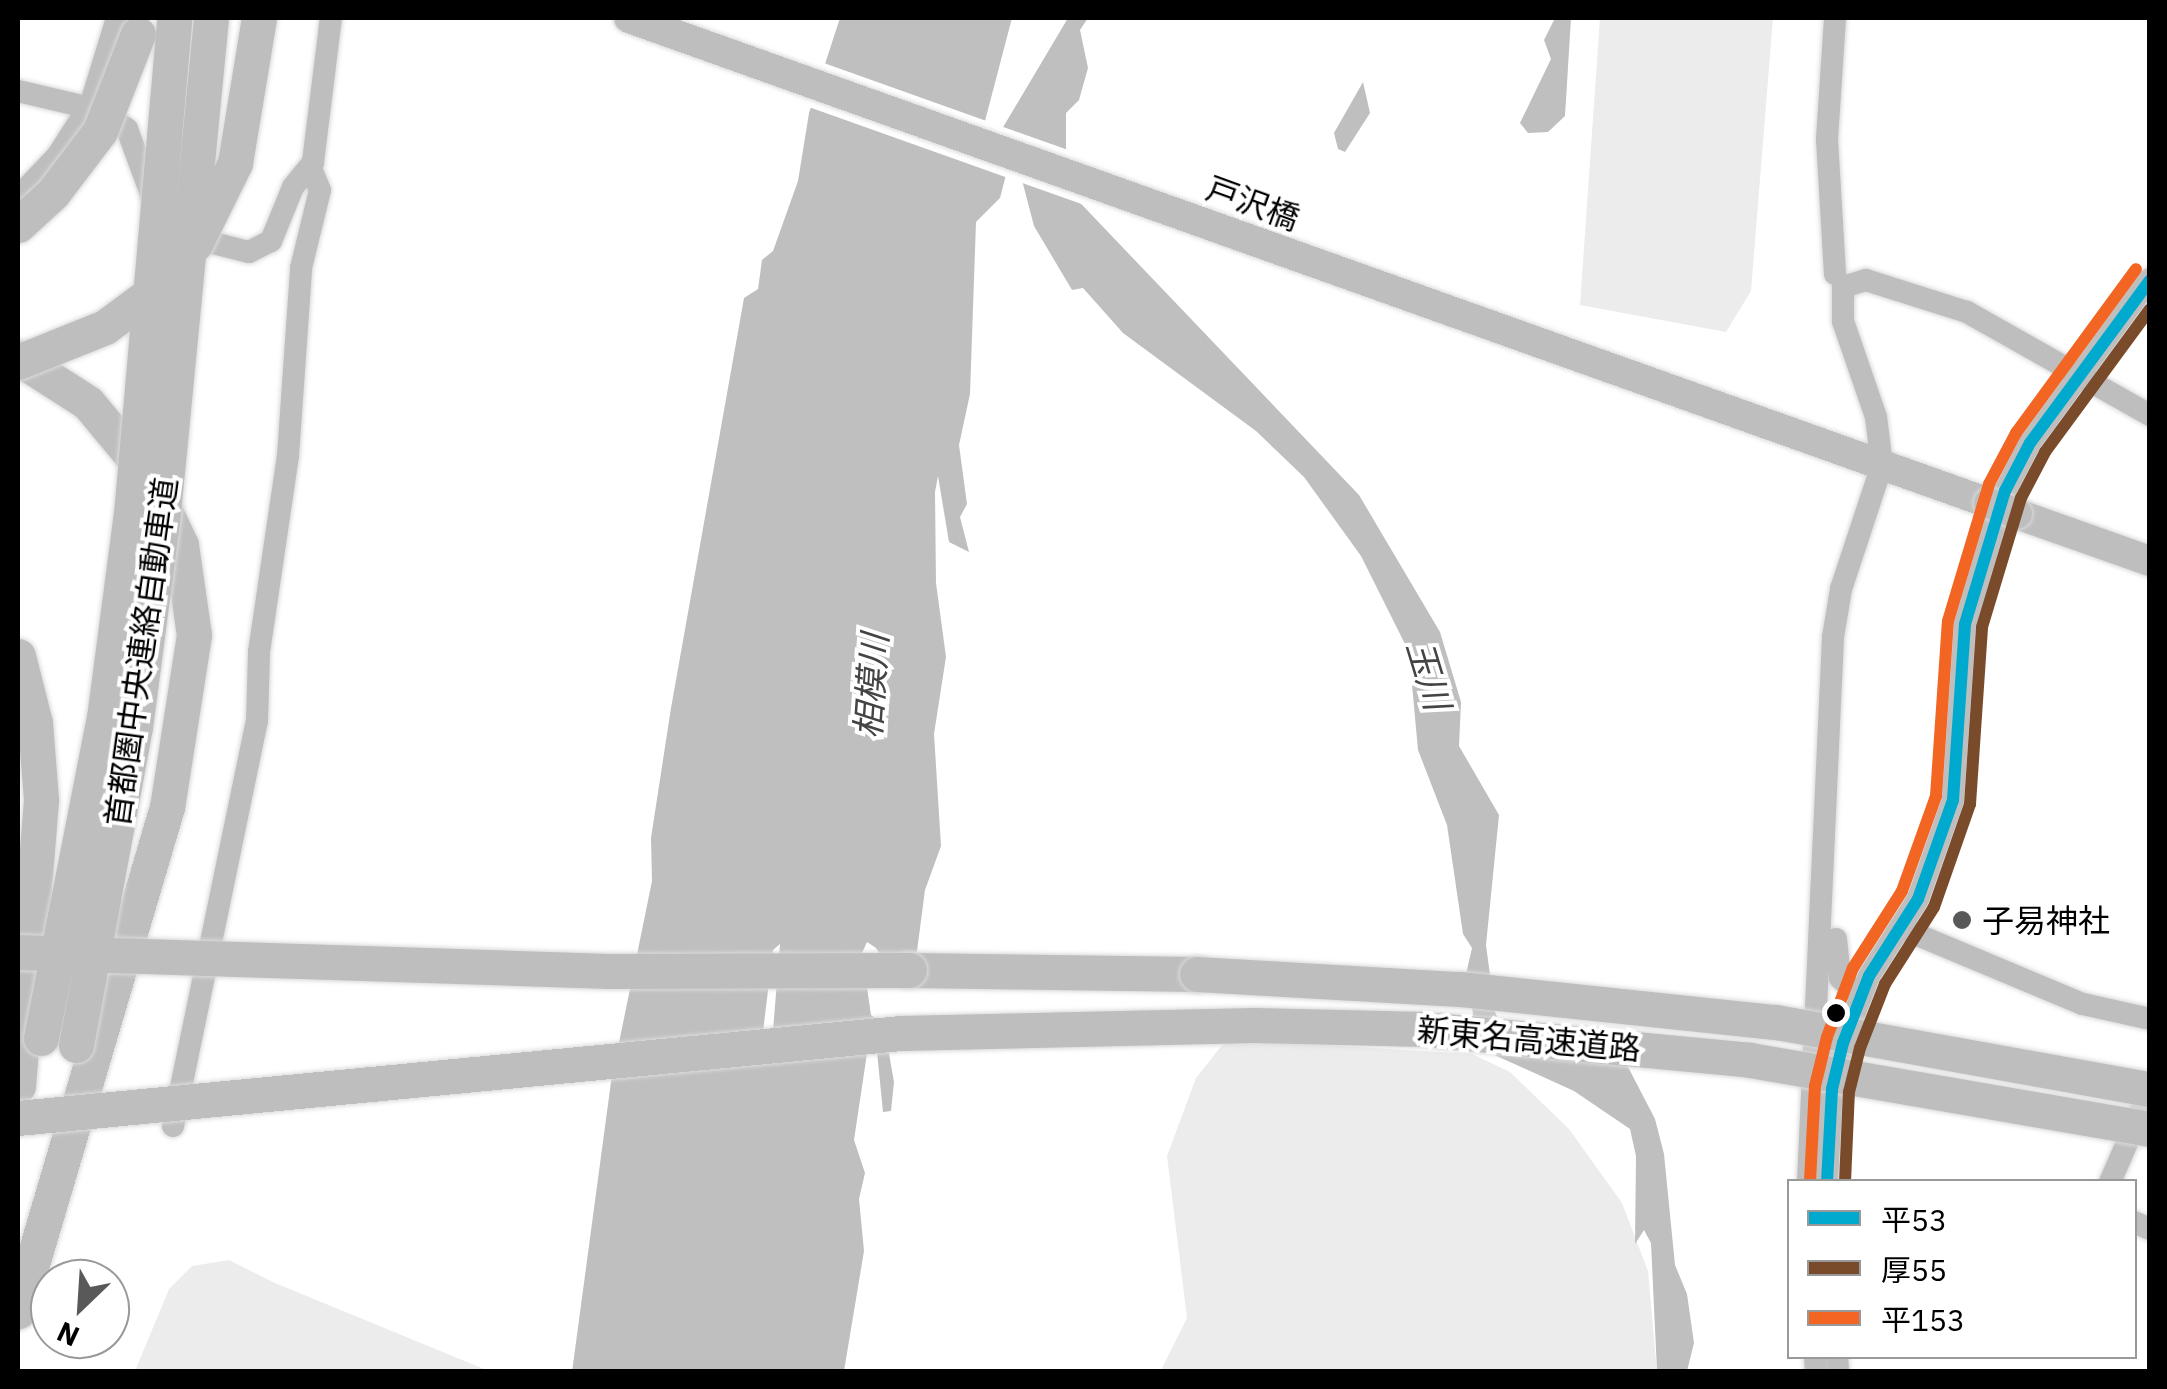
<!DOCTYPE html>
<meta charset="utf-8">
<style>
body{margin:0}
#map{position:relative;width:2167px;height:1389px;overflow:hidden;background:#fff;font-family:"IBM Plex Sans","Noto Sans JP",sans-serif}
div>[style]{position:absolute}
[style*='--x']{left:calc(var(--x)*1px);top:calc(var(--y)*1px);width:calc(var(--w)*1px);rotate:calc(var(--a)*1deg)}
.green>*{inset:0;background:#ececec}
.water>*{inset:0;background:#bfbfbf}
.pier>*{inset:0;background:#fff}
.roads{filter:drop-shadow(0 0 2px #dbdbdb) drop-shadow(0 0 2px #dbdbdb)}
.minor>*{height:22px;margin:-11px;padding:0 11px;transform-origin:11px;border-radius:11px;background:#bebebe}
.major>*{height:30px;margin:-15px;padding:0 15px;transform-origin:15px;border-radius:15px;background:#bebebe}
.highway>*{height:35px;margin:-17.5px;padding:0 17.5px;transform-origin:17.5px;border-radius:17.5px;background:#bebebe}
.bridges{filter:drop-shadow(0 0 2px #dbdbdb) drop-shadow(0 0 2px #dbdbdb)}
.major-bridge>*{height:30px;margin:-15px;padding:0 15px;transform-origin:15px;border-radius:15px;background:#bebebe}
.highway-bridge>*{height:35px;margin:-17.5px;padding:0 17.5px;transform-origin:17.5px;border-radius:17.5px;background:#bebebe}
.bus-1>*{height:12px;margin:-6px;padding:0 6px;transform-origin:6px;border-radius:6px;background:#00a9ce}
.bus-2>*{height:12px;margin:-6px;padding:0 6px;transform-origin:6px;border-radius:6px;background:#7a4b2a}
.bus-3>*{height:12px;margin:-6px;padding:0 6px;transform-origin:6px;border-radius:6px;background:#f26522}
.dots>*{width:28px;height:28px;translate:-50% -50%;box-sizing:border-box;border:5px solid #fff;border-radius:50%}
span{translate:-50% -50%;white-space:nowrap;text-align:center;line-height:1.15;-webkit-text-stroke:8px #fff;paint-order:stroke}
.street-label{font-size:32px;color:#000}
.poi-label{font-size:32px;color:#000}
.left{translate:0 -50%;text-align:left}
.water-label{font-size:35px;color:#444;font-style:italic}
.frame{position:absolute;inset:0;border:20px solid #000;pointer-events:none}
.legend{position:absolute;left:1787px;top:1179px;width:350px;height:180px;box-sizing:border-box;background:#fff;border:2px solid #999;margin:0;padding:12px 18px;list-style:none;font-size:30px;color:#000}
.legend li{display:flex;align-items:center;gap:20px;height:50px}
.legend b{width:50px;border:2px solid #999}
.north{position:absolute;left:30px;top:1259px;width:100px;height:100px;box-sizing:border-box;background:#fff;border:2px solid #999;border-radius:50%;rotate:205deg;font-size:28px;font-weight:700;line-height:40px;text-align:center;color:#000}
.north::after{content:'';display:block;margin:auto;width:35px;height:45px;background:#595959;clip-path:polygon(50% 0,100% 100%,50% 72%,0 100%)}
</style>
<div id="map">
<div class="green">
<div style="clip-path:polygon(1600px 18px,1773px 18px,1751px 291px,1726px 332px,1580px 305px)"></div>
<div style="clip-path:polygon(1227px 1039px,1472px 1054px,1510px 1072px,1569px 1129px,1622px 1203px,1648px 1271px,1657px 1372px,1160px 1372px,1187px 1318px,1167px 1156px,1196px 1078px)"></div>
<div style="clip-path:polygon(229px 1260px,275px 1283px,489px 1371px,135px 1371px,169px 1289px,192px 1266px)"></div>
</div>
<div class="water">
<div style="clip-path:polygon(evenodd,840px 18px,1012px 18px,985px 121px,986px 128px,1002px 129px,1068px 18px,1088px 18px,1080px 30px,1088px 68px,1079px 100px,1066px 113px,1066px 188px,1359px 495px,1440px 632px,1461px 702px,1459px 746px,1499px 815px,1486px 945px,1495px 1012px,1499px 1021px,1626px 1063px,1655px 1119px,1664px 1154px,1675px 1265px,1687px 1294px,1694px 1343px,1687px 1371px,1657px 1371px,1651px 1243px,1644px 1230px,1635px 1244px,1636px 1156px,1630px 1129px,1574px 1091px,1479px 1048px,1466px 974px,1472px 948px,1463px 934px,1447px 825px,1418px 750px,1409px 652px,1361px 556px,1304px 477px,1256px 431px,1123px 333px,1083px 288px,1072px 290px,1034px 226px,1023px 184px,1018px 175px,1006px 175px,1000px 198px,976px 222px,970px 394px,959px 445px,967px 504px,960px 517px,969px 552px,949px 542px,938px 476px,935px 492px,936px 583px,946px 657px,934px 734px,941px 846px,925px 890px,917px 951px,901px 987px,876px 948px,867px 942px,862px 953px,871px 1015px,884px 1025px,894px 1082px,891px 1111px,883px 1112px,876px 1042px,869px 1040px,854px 1140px,865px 1173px,859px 1199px,864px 1251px,844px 1371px,572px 1372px,611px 1082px,652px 881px,651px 838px,671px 708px,744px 298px,758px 289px,762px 260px,773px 251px,798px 181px,809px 113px,840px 18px,780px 944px,771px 1055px,760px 1056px,773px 950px,780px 944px)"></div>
<div style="clip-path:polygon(1555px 18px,1571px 18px,1565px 116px,1548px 132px,1528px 133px,1520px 123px,1551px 59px,1544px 40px)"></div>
<div style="clip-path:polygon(1363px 82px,1370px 113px,1345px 152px,1338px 149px,1334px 133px)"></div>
</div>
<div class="pier">
<div style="clip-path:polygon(821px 62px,1071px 151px,1071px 186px,1090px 207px,806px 106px)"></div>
</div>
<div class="roads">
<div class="minor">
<div style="--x:18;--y:91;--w:83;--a:13.2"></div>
<div style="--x:99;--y:110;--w:34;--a:34"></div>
<div style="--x:127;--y:129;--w:78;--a:69.7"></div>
<div style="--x:18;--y:197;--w:58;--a:-46.4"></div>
<div style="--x:58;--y:155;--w:62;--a:-57.6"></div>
<div style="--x:91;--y:103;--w:89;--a:-73"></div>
<div style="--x:186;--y:236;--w:65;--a:14.3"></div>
<div style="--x:249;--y:252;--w:25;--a:-27"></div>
<div style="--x:271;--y:241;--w:58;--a:-67.8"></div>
<div style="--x:293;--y:187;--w:32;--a:-51"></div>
<div style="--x:313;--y:162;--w:145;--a:-82.9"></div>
<div style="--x:1835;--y:274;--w:135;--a:-93.4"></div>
<div style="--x:1827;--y:139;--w:121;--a:-86.2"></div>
<div style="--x:1901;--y:928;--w:197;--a:22.7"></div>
<div style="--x:2083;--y:1004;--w:69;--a:12.6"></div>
<div style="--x:1836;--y:939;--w:39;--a:84"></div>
<div style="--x:1840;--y:978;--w:25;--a:42"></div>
<div style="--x:173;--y:1126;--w:414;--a:-78.3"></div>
<div style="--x:257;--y:721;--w:69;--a:-88.3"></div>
<div style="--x:259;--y:652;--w:198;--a:-81.6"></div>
<div style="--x:288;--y:456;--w:188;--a:-86"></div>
<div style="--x:301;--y:268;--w:80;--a:-76.3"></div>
<div style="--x:320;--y:190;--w:25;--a:-113"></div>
<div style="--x:1808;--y:1182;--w:546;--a:-87.37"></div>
<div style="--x:1833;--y:637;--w:49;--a:-80.5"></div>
<div style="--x:1841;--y:589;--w:131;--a:-71.7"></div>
<div style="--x:1882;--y:465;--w:48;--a:-97.1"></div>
<div style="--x:1876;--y:417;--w:102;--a:-109"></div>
<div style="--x:1843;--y:321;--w:34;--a:-90"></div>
<div style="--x:1843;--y:287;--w:24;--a:-17"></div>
<div style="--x:1866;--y:280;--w:106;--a:17.6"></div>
<div style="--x:1967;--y:312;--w:210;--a:29.4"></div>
<div style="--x:1827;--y:1182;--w:93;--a:-86.9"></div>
<div style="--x:1832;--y:1089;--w:47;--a:-76.6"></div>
<div style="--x:1843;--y:1043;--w:72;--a:-68.8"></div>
<div style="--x:1869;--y:976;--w:91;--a:-57.5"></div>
<div style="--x:1918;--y:899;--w:105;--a:-70.5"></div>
<div style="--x:1953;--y:800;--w:176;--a:-86.1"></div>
<div style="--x:1965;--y:624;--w:139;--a:-73.3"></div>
<div style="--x:2005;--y:491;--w:54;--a:-62.5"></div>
<div style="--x:2030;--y:443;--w:203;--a:-53.8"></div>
<div style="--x:2110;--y:1182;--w:100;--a:-66.5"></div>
<div style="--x:2134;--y:1222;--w:17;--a:24"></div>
<div style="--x:1815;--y:1356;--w:16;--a:86"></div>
<div style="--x:1837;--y:1356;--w:16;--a:86"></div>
</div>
<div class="major">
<div style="--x:629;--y:18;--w:1444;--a:19.63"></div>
<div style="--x:2017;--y:514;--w:141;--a:19.5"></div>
</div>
<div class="highway">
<div style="--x:18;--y:358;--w:83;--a:32.7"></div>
<div style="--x:88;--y:403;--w:94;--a:50.2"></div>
<div style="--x:148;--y:475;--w:77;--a:64.8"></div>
<div style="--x:181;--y:545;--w:91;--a:81.8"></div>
<div style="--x:194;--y:635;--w:174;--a:98.9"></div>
<div style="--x:167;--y:807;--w:526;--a:106.47"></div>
<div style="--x:18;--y:656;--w:69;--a:75.8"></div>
<div style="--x:35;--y:723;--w:77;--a:85.5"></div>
<div style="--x:41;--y:800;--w:287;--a:94.6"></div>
<div style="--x:909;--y:970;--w:288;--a:0.8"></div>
</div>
</div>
<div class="bridges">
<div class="major-bridge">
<div style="--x:1989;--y:503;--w:30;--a:21"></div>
</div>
<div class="highway-bridge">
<div style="--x:18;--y:225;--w:47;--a:-42.4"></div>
<div style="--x:53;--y:193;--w:78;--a:-52.8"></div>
<div style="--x:100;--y:131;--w:104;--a:-68.6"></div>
<div style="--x:195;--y:244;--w:90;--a:-63.7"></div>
<div style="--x:235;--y:163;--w:147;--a:-80.6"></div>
<div style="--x:18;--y:362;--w:94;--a:-21.9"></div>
<div style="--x:105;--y:327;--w:71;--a:-36.4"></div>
<div style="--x:18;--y:952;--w:591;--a:1.84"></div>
<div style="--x:609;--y:971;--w:300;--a:-0.2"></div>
<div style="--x:1197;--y:974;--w:263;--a:3.3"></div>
<div style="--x:1460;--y:989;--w:318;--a:6"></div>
<div style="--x:1776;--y:1022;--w:380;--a:10.2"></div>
<div style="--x:41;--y:1038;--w:326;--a:-78.9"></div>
<div style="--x:104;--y:718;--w:206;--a:-82.5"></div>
<div style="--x:131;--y:514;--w:498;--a:-85"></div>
<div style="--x:76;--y:1045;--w:323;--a:-79.5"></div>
<div style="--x:135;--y:727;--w:206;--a:-82.5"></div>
<div style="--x:162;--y:523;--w:507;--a:-84.46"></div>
<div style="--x:18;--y:1118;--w:887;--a:-5.5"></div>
<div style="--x:901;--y:1033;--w:353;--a:-1.3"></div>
<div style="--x:1254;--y:1025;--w:171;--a:1.3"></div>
<div style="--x:1425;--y:1029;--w:326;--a:5.4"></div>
<div style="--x:1750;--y:1060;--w:406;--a:9.8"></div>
</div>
</div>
<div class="bus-1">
<div style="--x:1827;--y:1182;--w:93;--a:-86.9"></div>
<div style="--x:1832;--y:1089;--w:47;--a:-76.6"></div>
<div style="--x:1843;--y:1043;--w:72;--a:-68.8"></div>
<div style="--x:1869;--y:976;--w:91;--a:-57.5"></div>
<div style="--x:1918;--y:899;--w:105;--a:-70.5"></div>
<div style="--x:1953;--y:800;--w:176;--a:-86.1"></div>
<div style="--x:1965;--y:624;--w:139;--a:-73.3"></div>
<div style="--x:2005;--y:491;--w:54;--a:-62.5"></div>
<div style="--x:2030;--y:443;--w:202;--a:-53.6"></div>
</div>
<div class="bus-2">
<div style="--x:1845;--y:1182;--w:90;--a:-87.5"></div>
<div style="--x:1849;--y:1092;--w:45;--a:-76"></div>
<div style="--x:1860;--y:1048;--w:69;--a:-68.7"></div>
<div style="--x:1885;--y:984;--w:91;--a:-57.5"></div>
<div style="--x:1934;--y:907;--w:109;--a:-70.7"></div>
<div style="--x:1970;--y:804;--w:177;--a:-86.1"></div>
<div style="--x:1982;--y:627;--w:135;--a:-73.2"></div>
<div style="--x:2021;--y:498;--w:52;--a:-62.4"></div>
<div style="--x:2045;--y:452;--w:177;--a:-53.7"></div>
</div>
<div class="bus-3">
<div style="--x:1810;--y:1181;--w:95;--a:-87"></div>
<div style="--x:1815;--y:1086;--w:50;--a:-76.2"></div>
<div style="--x:1827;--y:1037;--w:74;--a:-69.4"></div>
<div style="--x:1853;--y:968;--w:91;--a:-57.5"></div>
<div style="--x:1902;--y:891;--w:101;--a:-70.3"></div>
<div style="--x:1936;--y:796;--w:175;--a:-86.1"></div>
<div style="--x:1948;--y:621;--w:143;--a:-73.3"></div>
<div style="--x:1989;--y:484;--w:58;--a:-62.1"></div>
<div style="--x:2016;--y:433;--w:203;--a:-53.8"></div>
</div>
<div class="dots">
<div style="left:1962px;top:920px;background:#595959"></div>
<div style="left:1836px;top:1013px;background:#000"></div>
</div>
<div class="street-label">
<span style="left:1253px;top:203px;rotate:20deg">戸沢橋</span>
<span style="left:141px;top:652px;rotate:-82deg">首都圏中央連絡自動車道</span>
<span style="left:1529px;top:1039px;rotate:5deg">新東名高速道路</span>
</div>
<div class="poi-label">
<span class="left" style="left:1982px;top:920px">子易神社</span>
</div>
<div class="water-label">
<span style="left:1429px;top:675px;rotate:73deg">玉川</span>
<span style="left:871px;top:686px;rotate:-86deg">相模川</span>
</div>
<div class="frame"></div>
<ul class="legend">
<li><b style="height:12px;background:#00a9ce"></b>平53</li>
<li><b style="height:12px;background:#7a4b2a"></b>厚55</li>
<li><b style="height:12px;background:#f26522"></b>平153</li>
</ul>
<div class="north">N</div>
</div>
